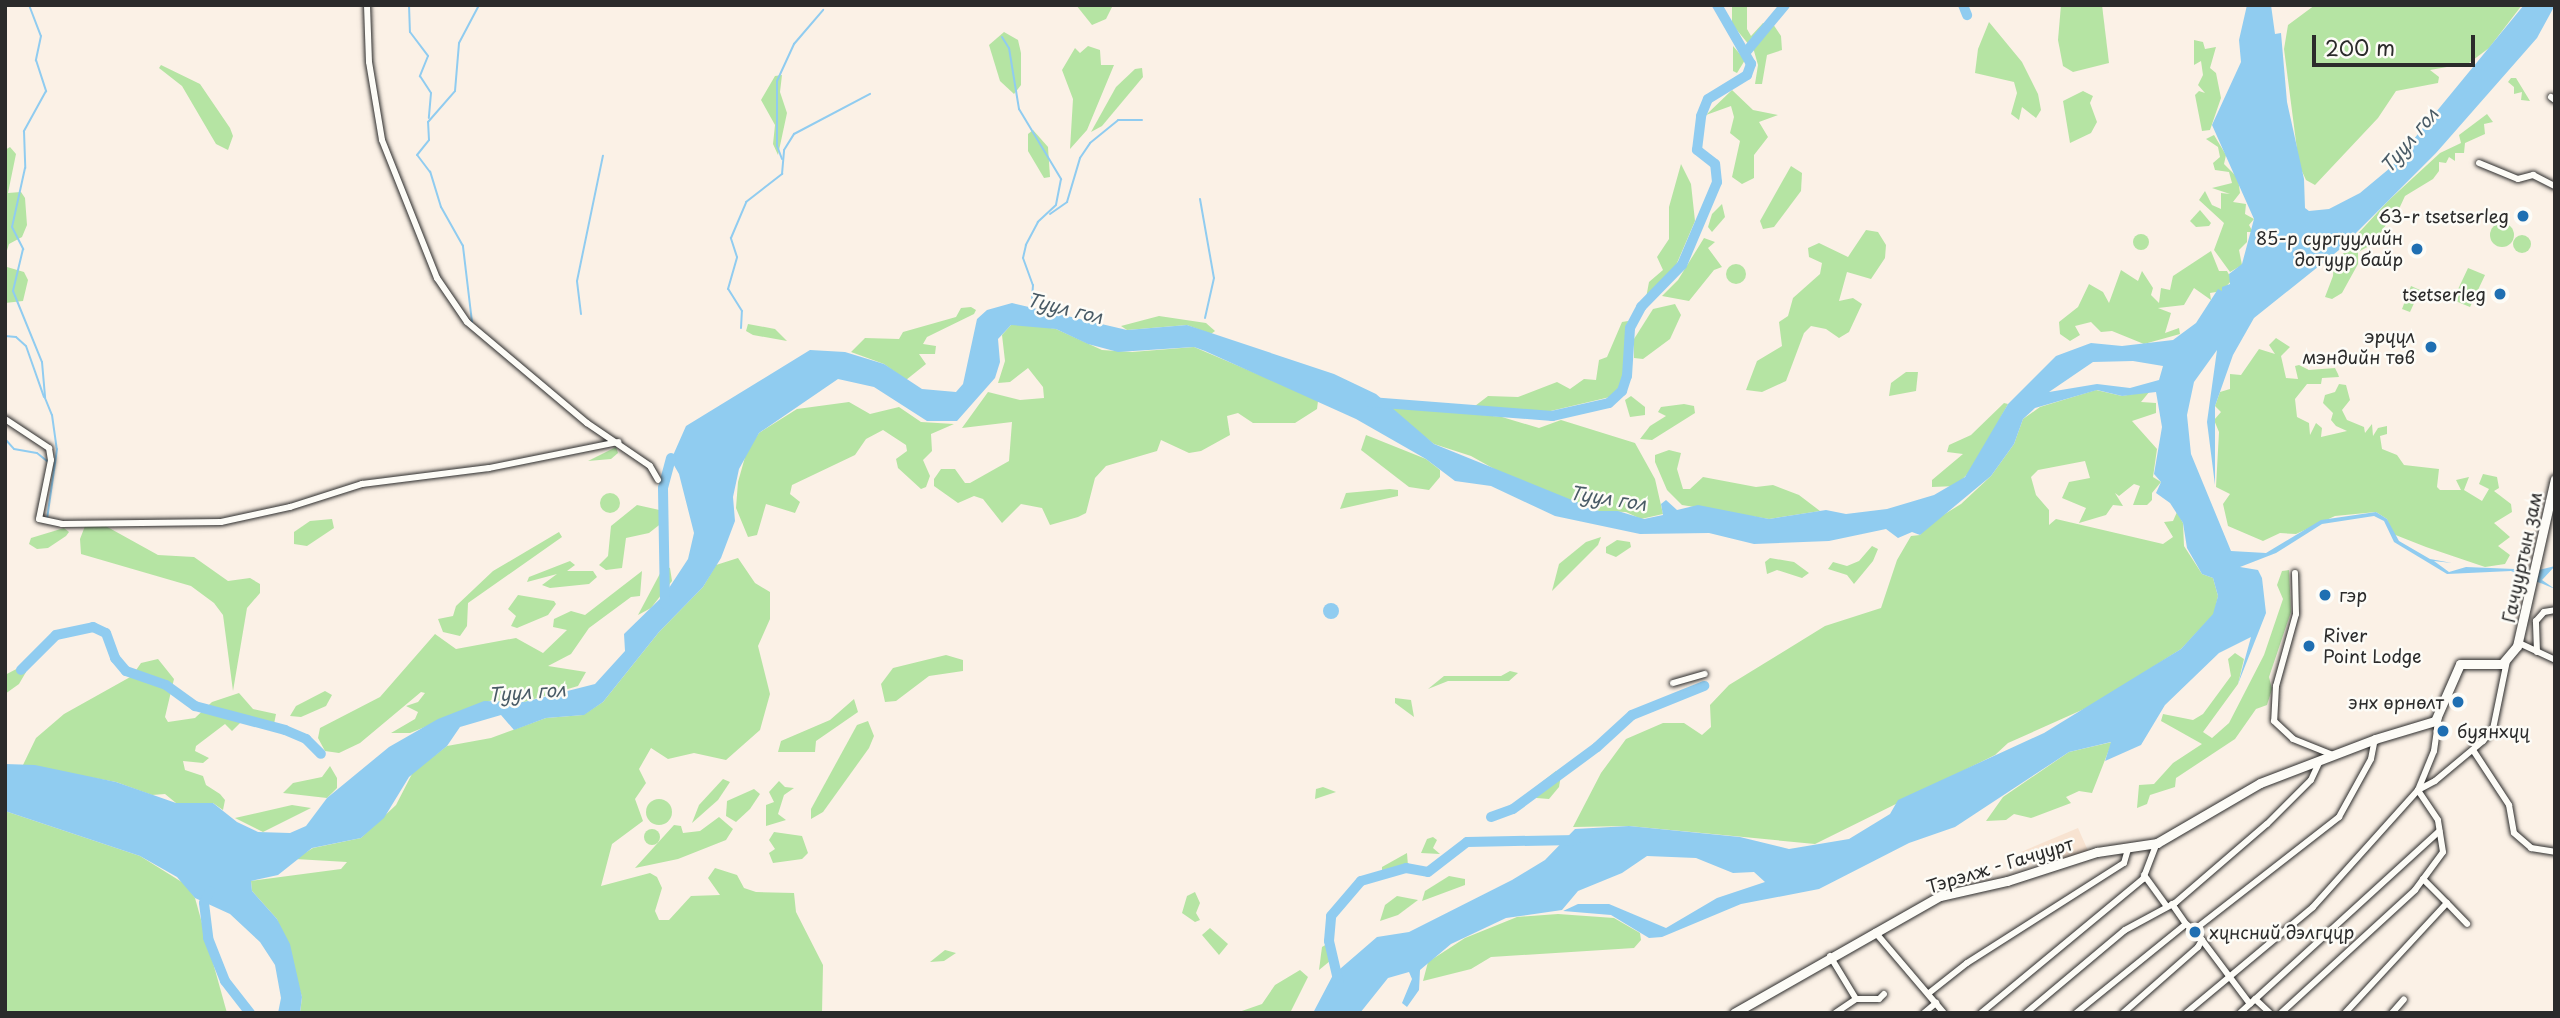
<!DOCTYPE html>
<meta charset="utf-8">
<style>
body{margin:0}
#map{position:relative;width:2560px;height:1018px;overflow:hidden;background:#fbf1e6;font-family:"Playpen Sans",sans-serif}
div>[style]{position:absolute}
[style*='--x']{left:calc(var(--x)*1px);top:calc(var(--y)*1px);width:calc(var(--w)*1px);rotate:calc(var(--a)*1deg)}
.built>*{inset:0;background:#f8e3d1}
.green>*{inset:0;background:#b5e4a3}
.round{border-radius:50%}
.water>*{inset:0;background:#90ccf0}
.stream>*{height:2px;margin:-1px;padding:0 1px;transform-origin:1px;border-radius:1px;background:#90ccf0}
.river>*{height:10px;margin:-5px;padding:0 5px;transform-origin:5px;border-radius:5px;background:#90ccf0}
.roads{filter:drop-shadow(0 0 2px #2b2b2b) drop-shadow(0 0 2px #2b2b2b)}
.minor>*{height:6px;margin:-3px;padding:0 3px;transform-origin:3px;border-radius:3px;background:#fdfcf7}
.secondary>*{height:9px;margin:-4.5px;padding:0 4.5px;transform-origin:4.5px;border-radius:4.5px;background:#fdfcf7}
.dots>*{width:19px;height:19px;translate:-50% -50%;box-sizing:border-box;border:4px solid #fdfcf7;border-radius:50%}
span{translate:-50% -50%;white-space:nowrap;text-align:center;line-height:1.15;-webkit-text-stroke:5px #fdfcf7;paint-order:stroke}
.poi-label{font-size:18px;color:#2b2b2b}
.right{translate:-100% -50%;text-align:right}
.left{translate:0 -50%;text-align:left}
.street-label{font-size:18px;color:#2b2b2b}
.water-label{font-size:19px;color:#495b66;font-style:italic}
.frame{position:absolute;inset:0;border:7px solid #2b2b2b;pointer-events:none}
.scale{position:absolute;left:2312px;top:35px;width:163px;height:32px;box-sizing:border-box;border:4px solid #2b2b2b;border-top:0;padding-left:9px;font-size:21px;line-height:24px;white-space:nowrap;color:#2b2b2b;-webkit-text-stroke:5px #fdfcf7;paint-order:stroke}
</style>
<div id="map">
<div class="built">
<div style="clip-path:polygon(2078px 828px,2089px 853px,2065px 862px,2021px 852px)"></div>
</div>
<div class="green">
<div style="clip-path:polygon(1076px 5px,1113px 5px,1106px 19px,1092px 25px)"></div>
<div style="clip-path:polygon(1732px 5px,1747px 5px,1747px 29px,1751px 36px,1763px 23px,1773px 24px,1781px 36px,1782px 50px,1767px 55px,1762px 84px,1755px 84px,1758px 65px,1754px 51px,1732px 24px)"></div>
<div style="clip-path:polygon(2061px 5px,2102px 5px,2109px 63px,2073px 72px,2063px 66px,2058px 40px)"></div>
<div style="clip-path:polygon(2315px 5px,2522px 5px,2489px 48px,2469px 63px,2430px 70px,2439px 77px,2438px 83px,2396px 91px,2378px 118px,2315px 185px,2306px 180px,2299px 165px,2284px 49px,2288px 25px)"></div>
<div style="clip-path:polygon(1989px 22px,2022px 62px,2038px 94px,2041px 110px,2036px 118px,2022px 107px,2019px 120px,2011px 114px,2017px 93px,2014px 82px,1975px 73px,1978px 49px)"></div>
<div style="clip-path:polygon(1004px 32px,1018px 40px,1021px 53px,1021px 85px,1014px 94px,1000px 81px,989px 45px)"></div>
<div style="clip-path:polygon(2194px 40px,2203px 42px,2205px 49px,2216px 47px,2210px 68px,2216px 73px,2221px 98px,2210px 130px,2202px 131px,2195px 95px,2199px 91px,2205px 93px,2198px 85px,2203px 75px,2201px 61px,2194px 65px)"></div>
<div style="clip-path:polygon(1088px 46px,1100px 50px,1101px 65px,1114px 65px,1087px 130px,1070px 149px,1073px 99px,1062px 70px,1075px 48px,1080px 53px)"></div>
<div style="clip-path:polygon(1733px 46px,1745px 60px,1737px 73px,1733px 71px)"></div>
<div style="clip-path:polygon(161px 65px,200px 84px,230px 128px,233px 136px,228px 150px,216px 144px,182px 86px,159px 68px)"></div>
<div style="clip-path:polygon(1142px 68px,1143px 77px,1102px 126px,1091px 132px,1116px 87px,1135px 69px)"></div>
<div style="clip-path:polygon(782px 75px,780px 92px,787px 113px,778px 155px,773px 144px,775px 125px,761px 100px,775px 76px)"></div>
<div style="clip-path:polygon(2511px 78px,2516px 78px,2530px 101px,2521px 100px,2522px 92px,2514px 94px,2514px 87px,2508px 82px)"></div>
<div style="clip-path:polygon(1732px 90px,1753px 110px,1778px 115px,1759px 122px,1768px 137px,1754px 155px,1754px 178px,1742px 184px,1732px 177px,1740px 141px,1730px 133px,1734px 117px,1731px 106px,1706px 115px)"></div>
<div style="clip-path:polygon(2083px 91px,2093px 96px,2090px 103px,2097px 122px,2091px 133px,2070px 143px,2063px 101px)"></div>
<div style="clip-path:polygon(2487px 114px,2493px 122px,2484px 124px,2485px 134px,2465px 143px,2464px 153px,2455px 153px,2455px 161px,2449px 157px,2446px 163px,2439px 162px,2439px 171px,2433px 179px,2405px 196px,2399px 209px,2390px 209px,2390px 219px,2373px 244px,2358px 252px,2358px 264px,2342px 293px,2332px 299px,2325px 297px,2333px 276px,2334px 260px,2351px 248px,2354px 238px,2388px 201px,2440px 153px,2461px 143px,2459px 135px)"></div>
<div style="clip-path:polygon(1033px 130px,1048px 147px,1050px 177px,1044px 178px,1028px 151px,1028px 134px)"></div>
<div style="clip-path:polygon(2214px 135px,2226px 155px,2224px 164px,2238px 178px,2240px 193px,2233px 202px,2246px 204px,2245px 214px,2254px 219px,2249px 225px,2253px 232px,2247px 232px,2247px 242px,2239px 250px,2242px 265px,2230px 272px,2214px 250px,2224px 223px,2199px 200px,2205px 191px,2212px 205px,2221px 209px,2221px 193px,2230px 194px,2212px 188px,2232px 183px,2229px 172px,2215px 170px,2213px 163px,2220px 157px,2218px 147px,2206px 139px)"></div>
<div style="clip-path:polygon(10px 147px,16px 154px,8px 193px,21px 192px,25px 198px,27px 225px,22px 237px,9px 244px,5px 257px,5px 150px)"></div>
<div style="clip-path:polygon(1681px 164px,1691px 184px,1695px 221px,1671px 277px,1646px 298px,1649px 282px,1663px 270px,1657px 257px,1669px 239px,1669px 207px)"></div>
<div style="clip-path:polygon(1791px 166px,1802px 173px,1801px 191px,1774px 227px,1763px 229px,1760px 221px)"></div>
<div style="clip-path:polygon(1722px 204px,1725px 217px,1712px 232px,1708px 227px,1712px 214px)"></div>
<div style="clip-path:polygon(2200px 210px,2211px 223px,2209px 226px,2196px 227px,2190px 221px)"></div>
<div class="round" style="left:2490px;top:223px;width:24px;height:24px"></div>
<div style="clip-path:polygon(1866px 230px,1878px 232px,1886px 245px,1885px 258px,1871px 279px,1847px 272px,1839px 301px,1853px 298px,1862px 304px,1849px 332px,1839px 338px,1826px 329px,1811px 326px,1804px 333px,1786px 381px,1762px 392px,1746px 390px,1757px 361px,1782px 346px,1779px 322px,1788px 316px,1793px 298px,1820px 274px,1822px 263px,1809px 257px,1808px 248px,1819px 243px,1848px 257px)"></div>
<div class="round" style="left:2133px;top:234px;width:16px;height:16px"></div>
<div class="round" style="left:2513px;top:235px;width:18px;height:18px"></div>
<div style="clip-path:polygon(1704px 238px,1715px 242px,1708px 248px,1722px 267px,1714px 270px,1689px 301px,1662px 296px,1678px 280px)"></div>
<div style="clip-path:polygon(2211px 251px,2219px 271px,2227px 271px,2232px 280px,2222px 291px,2210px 293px,2211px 300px,2194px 288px,2184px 305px,2158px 308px,2171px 313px,2165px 333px,2179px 328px,2180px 334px,2144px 344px,2112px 331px,2101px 332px,2091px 322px,2075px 326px,2080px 335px,2070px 341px,2060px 334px,2059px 322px,2078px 307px,2089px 284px,2103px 292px,2109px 303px,2121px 270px,2138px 281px,2142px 271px,2153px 288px,2151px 295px,2159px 303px,2161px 288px,2170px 290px,2173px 276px)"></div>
<div style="clip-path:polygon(5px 260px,7px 267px,24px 272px,28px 280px,23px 301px,5px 303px)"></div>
<div class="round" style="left:1726px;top:264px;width:20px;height:20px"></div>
<div style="clip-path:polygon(2468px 268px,2485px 275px,2470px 307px,2453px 300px)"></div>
<div style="clip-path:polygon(2411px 286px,2420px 290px,2410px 312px,2402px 309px)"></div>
<div style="clip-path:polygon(1675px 304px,1681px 315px,1670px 339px,1643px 359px,1634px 358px,1634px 339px,1653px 309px)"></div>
<div style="clip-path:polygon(971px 307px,976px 310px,974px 314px,927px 337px,923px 344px,936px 346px,935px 354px,919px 354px,926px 364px,906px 380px,884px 364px,851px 352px,865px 338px,899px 339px,903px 332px,956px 317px,961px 308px)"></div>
<div style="clip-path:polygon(1159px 316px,1206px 323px,1215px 331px,1211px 334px,1187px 325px,1127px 330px,1121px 326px)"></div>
<div style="clip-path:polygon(1628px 321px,1623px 383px,1610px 397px,1542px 413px,1475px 406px,1488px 396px,1518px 397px,1557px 382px,1570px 389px,1584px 379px,1596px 380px,1599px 360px,1607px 357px,1622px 322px)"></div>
<div style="clip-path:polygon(748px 324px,775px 329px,787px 341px,753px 335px,746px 331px)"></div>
<div style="clip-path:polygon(1027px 324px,1056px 329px,1102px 350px,1132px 352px,1194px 347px,1311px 397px,1318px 401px,1317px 409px,1295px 423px,1253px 423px,1238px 413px,1227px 416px,1230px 435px,1201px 451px,1189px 453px,1161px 440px,1157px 451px,1106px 466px,1095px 478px,1086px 513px,1078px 517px,1050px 525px,1042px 508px,1021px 504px,1002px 523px,983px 499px,974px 496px,958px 503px,934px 486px,934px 479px,941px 469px,955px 469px,965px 483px,970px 483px,1009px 461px,1012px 422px,962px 428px,988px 392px,1020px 400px,1044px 398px,1043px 387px,1028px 368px,1010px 382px,998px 383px,1005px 361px,1002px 335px,1011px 325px)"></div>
<div style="clip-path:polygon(2276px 338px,2290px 347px,2281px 356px,2286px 378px,2298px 379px,2295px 366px,2299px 365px,2309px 370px,2335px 368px,2338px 374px,2339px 377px,2322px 378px,2321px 384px,2307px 384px,2295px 399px,2297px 417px,2309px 423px,2310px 435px,2316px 423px,2322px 428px,2321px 437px,2347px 431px,2336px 426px,2331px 420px,2333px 413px,2323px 403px,2325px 395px,2335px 392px,2339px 384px,2346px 385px,2350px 400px,2342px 410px,2347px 420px,2364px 427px,2365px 433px,2372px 424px,2373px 436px,2378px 428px,2387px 426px,2387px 434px,2380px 436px,2382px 449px,2397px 455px,2404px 465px,2439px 469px,2437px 487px,2440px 490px,2461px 490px,2456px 480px,2469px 477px,2464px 490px,2482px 501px,2489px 489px,2479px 484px,2483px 474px,2497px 477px,2499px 488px,2494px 491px,2511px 504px,2512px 512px,2494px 523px,2510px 537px,2498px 546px,2510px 555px,2505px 564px,2485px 567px,2426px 547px,2393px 534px,2387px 519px,2376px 512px,2335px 516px,2296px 534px,2280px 533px,2263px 541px,2228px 526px,2223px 504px,2230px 494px,2216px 487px,2219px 432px,2214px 420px,2221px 412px,2215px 406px,2220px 392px,2230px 389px,2230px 374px,2241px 375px,2259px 349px,2275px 354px,2269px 345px)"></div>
<div style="clip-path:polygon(1906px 372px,1918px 372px,1916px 391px,1889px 396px,1891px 383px)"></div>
<div style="clip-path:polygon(2096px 390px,2122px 396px,2150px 391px,2141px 402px,2156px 403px,2156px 413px,2132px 421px,2157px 449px,2153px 477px,2161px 482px,2152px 493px,2152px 500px,2147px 505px,2133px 505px,2140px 486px,2134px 484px,2119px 496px,2115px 493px,2123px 506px,2113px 505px,2106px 515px,2079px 523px,2086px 508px,2062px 498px,2069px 482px,2090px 478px,2085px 461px,2038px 470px,2031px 477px,2036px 495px,2049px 510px,2049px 525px,2056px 519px,2163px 544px,2173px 537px,2164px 522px,2173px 521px,2177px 512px,2183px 523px,2184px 546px,2202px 574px,2213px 578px,2218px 596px,2214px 614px,2181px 649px,2093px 705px,2008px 743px,1995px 755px,1815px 844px,1629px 826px,1573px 827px,1601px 773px,1626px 739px,1663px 723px,1684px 723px,1702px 735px,1711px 727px,1710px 705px,1729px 685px,1825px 626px,1881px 608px,1897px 560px,1911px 536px,1920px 535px,1927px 525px,1961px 504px,1991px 476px,2014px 444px,2023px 419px,2040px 407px)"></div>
<div style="clip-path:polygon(1631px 396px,1645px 407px,1645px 415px,1630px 417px,1625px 400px)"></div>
<div style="clip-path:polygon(849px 402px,870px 414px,899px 407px,921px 422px,954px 424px,931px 434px,932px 451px,923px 460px,930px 476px,926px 487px,921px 489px,898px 468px,896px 459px,907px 451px,906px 445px,883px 430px,866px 439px,855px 455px,792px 485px,790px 494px,800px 502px,795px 513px,766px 504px,757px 535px,748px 537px,736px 508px,738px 482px,747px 450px,759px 433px,797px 409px)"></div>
<div style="clip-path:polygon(2004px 403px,2008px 404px,1973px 468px,1956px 486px,1932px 487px,1932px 480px,1963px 454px,1947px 452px,1949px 445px,1971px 435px)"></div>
<div style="clip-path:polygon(1684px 404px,1694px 406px,1695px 413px,1652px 440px,1640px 439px,1650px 426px,1666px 416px,1658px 412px,1661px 407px)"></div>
<div style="clip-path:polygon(1395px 406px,1502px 417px,1539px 428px,1561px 420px,1635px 443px,1655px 479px,1663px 514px,1641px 519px,1626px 512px,1599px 511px,1516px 481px,1471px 456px,1434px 444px,1389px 409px)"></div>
<div style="clip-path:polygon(1366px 435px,1426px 459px,1440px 470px,1440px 477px,1429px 490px,1409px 487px,1361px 450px)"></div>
<div style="clip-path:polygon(616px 447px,618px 453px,611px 459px,588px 461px)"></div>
<div style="clip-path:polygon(1669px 450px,1681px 453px,1677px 469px,1683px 489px,1690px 489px,1703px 477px,1756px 487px,1773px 485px,1799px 495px,1820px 511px,1769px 519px,1682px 505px,1667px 490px,1655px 462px,1655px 455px)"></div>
<div style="clip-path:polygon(1390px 489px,1398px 490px,1398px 496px,1340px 509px,1346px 493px)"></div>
<div class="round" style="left:600px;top:493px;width:20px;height:20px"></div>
<div style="clip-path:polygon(637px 505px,664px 511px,663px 522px,649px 533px,626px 538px,622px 568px,606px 570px,599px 565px,608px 556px,611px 526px)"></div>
<div style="clip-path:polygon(310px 521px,332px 519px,334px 528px,307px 546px,294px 544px,294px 532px)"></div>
<div style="clip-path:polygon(102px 524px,158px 555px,194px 557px,228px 581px,250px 578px,260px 584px,260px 593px,247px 608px,233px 691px,223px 615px,214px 603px,191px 586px,81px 554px,80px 539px,85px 526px)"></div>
<div style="clip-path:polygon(64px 528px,69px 532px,66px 536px,48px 548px,37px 549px,29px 544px,31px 538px)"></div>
<div style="clip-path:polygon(559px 532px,562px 537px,468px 603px,467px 626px,460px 636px,443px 632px,438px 619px,453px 616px,456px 606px,493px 571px)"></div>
<div style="clip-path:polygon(1601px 537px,1598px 545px,1552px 591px,1559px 564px,1586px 542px)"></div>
<div style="clip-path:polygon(1617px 540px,1630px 542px,1631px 547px,1616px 557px,1606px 553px,1606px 547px)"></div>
<div style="clip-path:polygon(1872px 546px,1878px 549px,1873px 561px,1854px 584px,1847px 575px,1828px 569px,1833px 562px,1847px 566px,1859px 561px)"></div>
<div style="clip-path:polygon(738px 558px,755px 583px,770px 592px,770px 619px,758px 646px,770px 694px,760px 730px,726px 760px,694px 753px,668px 759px,651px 748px,639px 769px,646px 783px,635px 799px,643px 821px,612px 844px,601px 886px,650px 873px,657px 877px,662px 888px,655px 911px,659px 920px,669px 920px,691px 896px,720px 895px,708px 878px,715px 868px,737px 875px,744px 888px,756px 892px,794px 893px,796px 912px,823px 965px,822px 1013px,300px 1013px,302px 997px,277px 919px,252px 891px,251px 881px,341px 869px,347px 862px,295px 859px,313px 848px,361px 838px,396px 805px,413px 772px,447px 746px,491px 738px,546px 718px,583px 715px,603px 702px,659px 632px,703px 587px,716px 565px)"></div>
<div style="clip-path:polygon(1770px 558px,1794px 562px,1809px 573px,1802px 578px,1777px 570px,1767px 574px,1765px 562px)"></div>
<div style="clip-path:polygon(570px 561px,575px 565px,567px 571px,593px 571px,597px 577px,589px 584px,550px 588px,542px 585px,557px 574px,527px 582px,529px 577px)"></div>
<div style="clip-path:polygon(664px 566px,670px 568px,672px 581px,651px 608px,638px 615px)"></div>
<div style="clip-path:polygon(2289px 570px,2291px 612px,2269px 677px,2272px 689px,2267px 705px,2256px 709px,2235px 739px,2176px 778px,2175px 787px,2150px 795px,2147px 804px,2137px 808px,2139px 785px,2154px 784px,2173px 763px,2202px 744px,2161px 721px,2163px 714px,2193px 720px,2203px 714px,2231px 676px,2228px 659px,2235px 653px,2244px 659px,2238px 684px,2203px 732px,2212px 738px,2229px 723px,2264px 655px,2283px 599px,2277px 585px,2282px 571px)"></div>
<div style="clip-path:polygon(642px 571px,640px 596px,631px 597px,589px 628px,571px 654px,548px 666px,586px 672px,578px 686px,524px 702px,492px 700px,410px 733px,391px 733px,415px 719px,418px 712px,406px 706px,418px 702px,425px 693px,421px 692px,360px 743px,339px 753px,325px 751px,318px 738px,320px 728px,380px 697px,435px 634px,456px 649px,516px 638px,543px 653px,567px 630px,553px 627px,554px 619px,571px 611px,585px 615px)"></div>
<div style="clip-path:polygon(518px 595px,554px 601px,556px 604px,548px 615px,517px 628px,511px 626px,516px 616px,508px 609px)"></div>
<div style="clip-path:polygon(946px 655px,963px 660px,963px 671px,929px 676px,896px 701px,885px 702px,881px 684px,893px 668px)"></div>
<div style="clip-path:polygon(158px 659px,174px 679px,165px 717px,168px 722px,195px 718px,212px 702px,239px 693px,253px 709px,276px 714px,274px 724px,241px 722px,232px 731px,225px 724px,196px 746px,195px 751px,209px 758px,203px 763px,183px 761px,185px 770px,203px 776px,206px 785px,220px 794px,225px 800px,223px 810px,213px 803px,176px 803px,165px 794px,152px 795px,116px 782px,23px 765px,36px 738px,64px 714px,132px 676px,141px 663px)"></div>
<div style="clip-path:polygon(22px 666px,26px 672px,19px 684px,5px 694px,5px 675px)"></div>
<div style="clip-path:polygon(1510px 671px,1518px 673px,1509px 681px,1448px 681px,1428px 689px,1444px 676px,1501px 676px)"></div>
<div style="clip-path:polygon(325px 691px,332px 695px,326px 706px,301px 717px,290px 716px,296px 706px)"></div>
<div style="clip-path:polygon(1395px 698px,1411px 700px,1414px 717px,1395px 703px)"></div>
<div style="clip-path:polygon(854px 699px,858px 712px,816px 741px,815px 752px,778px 752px,781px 741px,830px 720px)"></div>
<div style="clip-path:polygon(868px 721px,874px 736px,869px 748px,823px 812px,811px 819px,811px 809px,857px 725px)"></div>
<div style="clip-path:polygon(2112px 742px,2092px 793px,2079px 791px,2066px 797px,2071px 803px,2031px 818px,2014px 814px,2006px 820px,1986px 821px,2003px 797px,2069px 752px)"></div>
<div style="clip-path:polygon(330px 766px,337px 778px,337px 788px,327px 798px,283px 793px,293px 783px,322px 777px)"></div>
<div style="clip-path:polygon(1556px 771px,1561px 775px,1559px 787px,1549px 799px,1523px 797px)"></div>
<div style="clip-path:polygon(723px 779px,730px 782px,718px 800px,692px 823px,699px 805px)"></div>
<div style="clip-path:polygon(779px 781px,785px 787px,794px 788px,784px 795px,778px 814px,786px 820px,766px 826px,766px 805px,774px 802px,769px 792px)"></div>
<div style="clip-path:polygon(1323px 787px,1336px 792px,1315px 799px,1316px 789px)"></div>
<div style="clip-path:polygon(754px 789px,760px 794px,750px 809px,736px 822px,726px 816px,727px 801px)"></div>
<div class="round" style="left:646px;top:799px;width:26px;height:26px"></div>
<div style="clip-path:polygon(292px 805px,311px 808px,263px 832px,235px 818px)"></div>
<div style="clip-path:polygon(5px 811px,140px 856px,185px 884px,195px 898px,227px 1013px,5px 1013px)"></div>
<div style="clip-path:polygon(719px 817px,733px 829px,726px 840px,678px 859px,635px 868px,674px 825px,681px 826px,683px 833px,700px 831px)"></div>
<div class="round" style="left:644px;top:829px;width:16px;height:16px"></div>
<div style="clip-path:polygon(774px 832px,802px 836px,808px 853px,802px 859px,773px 863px,769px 853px,775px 849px,769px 840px)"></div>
<div style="clip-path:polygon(1433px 837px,1437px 840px,1433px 848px,1440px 854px,1421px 853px,1427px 839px)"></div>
<div style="clip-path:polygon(1407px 853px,1408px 866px,1382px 874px,1382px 867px)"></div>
<div style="clip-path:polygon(1449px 876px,1465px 879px,1465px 885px,1422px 901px,1425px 891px)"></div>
<div style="clip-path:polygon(1195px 892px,1200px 903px,1196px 913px,1200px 920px,1195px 922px,1182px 913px,1187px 896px)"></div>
<div style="clip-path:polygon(1397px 896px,1418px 900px,1398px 915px,1380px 921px,1385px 905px)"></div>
<div style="clip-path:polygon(1558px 914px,1614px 918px,1640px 933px,1641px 940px,1634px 948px,1491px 957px,1471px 969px,1423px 981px,1428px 962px,1465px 938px,1517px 917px)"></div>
<div style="clip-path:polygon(1210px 928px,1228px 944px,1219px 955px,1202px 935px)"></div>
<div style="clip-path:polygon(1327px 944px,1330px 961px,1319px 970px,1322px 947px)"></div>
<div style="clip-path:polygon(945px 950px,956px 953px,944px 961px,930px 962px)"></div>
<div style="clip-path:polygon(1300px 970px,1308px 977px,1290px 1013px,1236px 1013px,1262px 1004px,1275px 985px)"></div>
</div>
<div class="water">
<div style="clip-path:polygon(evenodd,2247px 5px,2271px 5px,2275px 34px,2281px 33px,2287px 102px,2304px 179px,2305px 208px,2309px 211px,2329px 209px,2360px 193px,2390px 168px,2524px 5px,2555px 5px,2537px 38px,2436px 153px,2339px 250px,2254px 318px,2233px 355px,2215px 406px,2215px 485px,2207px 422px,2217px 350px,2194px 382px,2187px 415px,2191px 454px,2231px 551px,2266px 553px,2321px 520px,2376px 512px,2387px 519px,2399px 541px,2430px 559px,2452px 563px,2434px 561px,2449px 572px,2466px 567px,2539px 570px,2555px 566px,2542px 580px,2555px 589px,2511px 571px,2447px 574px,2394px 542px,2384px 521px,2374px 516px,2322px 524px,2276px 553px,2240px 567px,2258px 570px,2262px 578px,2266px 613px,2238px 684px,2251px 637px,2219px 653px,2165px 705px,2141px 745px,2105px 761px,2111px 742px,2069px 752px,1955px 827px,1909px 843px,1819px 889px,1741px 904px,1662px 937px,1649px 938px,1611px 915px,1563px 911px,1578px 904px,1609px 904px,1666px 928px,1717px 898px,1765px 882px,1754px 872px,1733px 873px,1696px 858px,1647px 856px,1622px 873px,1578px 891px,1562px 910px,1506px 918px,1451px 944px,1420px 970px,1419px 990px,1407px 1007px,1402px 1003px,1412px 979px,1409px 972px,1388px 978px,1360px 1013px,1313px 1013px,1333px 975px,1377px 937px,1409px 932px,1512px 880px,1545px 860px,1575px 829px,1629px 826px,1740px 837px,1789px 849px,1849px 839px,1890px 814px,1898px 800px,2044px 733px,2181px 649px,2213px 614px,2218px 596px,2213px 578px,2202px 574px,2187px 548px,2183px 523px,2170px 503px,2156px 493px,2161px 482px,2154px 474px,2162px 427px,2156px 392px,2122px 396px,2097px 390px,2035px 408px,2023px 419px,2014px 444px,1991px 476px,1920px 535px,1912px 532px,1898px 538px,1886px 529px,1829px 541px,1754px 544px,1709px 533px,1640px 534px,1555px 516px,1491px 486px,1455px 481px,1426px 459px,1356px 419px,1205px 351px,1194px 347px,1118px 352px,1088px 344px,1056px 329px,1011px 325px,998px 339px,1000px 362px,995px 378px,957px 421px,927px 421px,874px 387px,838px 379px,759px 433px,739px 469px,733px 497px,735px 521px,721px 558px,703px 587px,659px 632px,603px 702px,584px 715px,546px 718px,514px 730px,501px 715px,460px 727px,447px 746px,409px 777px,384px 818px,361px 838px,312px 848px,278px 875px,251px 881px,252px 891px,277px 919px,290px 944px,302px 997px,300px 1013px,278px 1013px,281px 998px,275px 965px,260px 942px,230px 914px,195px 898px,177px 877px,140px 856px,5px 811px,5px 764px,35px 765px,116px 782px,176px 803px,213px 803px,237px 822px,258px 832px,290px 833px,306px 826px,327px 798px,389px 747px,438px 719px,484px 701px,524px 702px,595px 684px,625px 651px,624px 634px,665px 594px,688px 559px,694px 533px,679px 474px,671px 460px,686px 426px,810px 350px,845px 352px,884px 364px,922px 389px,956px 392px,963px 384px,977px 319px,987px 310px,1012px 303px,1127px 330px,1187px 325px,1334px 374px,1376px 394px,1434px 444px,1599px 511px,1618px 511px,1644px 519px,1663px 515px,1661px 504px,1666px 500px,1677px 510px,1698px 505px,1769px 519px,1826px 510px,1846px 514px,1887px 509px,1934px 495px,1965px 477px,2008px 404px,2056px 356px,2091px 343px,2122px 346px,2173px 340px,2196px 323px,2218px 289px,2222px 291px,2222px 287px,2230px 284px,2229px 274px,2242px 264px,2254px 219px,2212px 125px,2241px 62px,2239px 40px,2247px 5px,2133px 361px,2163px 366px,2159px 380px,2130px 388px,2097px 384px,2049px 392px,2093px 362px,2133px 361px)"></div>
<div class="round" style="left:1323px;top:603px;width:16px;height:16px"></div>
</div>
<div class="stream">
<div style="--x:29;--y:5;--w:33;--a:69"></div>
<div style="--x:41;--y:36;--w:25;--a:102"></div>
<div style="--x:36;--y:60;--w:33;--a:72"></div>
<div style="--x:46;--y:91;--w:46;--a:118.8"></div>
<div style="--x:24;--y:131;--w:37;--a:88"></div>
<div style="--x:25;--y:168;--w:60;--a:102.4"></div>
<div style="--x:12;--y:227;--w:25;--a:63"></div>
<div style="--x:23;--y:249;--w:43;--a:103.4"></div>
<div style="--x:13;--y:291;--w:77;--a:67.8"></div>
<div style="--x:42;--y:362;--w:36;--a:85"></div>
<div style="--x:45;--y:398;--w:18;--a:68"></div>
<div style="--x:52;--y:415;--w:34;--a:82"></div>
<div style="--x:57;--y:449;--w:71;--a:98.1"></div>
<div style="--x:409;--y:5;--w:27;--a:88"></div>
<div style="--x:410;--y:32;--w:30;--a:53"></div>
<div style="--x:428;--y:56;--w:22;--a:112"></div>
<div style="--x:420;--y:76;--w:20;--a:57"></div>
<div style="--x:431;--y:93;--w:25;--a:95"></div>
<div style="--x:1002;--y:37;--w:13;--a:58"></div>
<div style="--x:1009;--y:48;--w:62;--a:80.7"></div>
<div style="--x:1019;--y:109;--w:82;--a:59"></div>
<div style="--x:1061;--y:179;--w:26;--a:101"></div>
<div style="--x:1056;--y:205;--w:25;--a:137"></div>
<div style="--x:1038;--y:222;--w:26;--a:118"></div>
<div style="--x:1026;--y:245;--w:13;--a:103"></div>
<div style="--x:1023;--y:258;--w:29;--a:70"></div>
<div style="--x:1033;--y:285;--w:13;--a:94"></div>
<div style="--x:782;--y:159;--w:14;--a:-111"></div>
<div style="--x:777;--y:146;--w:65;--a:-90"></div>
<div style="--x:777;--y:81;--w:41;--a:-65.3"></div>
<div style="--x:794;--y:44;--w:45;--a:-49.5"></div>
<div style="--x:1200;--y:199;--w:80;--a:80"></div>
<div style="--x:1214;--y:278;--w:41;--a:102.7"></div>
<div style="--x:1050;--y:214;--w:21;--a:-35"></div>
<div style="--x:1067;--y:202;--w:46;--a:-73.5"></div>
<div style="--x:1080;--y:158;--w:18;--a:-56"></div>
<div style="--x:1090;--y:143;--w:36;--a:-39"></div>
<div style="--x:1118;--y:120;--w:24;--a:0"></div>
<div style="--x:581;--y:314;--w:33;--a:-97"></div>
<div style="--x:577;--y:281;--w:128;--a:-78.3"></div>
<div style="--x:472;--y:322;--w:77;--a:-96.8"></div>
<div style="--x:463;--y:246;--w:45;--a:-119.4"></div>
<div style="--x:441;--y:207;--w:37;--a:-107"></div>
<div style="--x:430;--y:172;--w:21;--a:-127"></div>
<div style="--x:417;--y:155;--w:19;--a:-51"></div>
<div style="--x:429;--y:140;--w:18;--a:-93"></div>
<div style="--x:428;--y:122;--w:41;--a:-48.9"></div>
<div style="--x:455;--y:91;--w:48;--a:-85.2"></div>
<div style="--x:459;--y:43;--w:43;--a:-62.2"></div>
<div style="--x:741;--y:328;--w:17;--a:-87"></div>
<div style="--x:742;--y:311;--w:26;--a:-122"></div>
<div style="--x:728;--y:289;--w:33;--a:-74"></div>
<div style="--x:737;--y:257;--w:20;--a:-108"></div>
<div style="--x:731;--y:238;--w:39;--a:-67"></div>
<div style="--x:746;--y:202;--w:46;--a:-37.9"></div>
<div style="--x:782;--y:174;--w:24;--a:-85"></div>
<div style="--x:784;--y:150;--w:19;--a:-58"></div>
<div style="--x:794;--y:134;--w:86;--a:-27.8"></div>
<div style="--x:5;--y:336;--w:11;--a:5"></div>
<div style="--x:16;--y:337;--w:13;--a:42"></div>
<div style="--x:26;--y:346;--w:54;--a:70.6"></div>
<div style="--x:5;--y:439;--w:13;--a:48"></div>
<div style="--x:14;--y:449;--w:23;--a:10"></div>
<div style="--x:37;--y:453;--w:14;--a:39"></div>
</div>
<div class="river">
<div style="--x:1963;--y:5;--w:11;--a:68"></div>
<div style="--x:1746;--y:52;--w:61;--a:-50.3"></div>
<div style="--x:1370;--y:402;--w:183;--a:4.4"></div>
<div style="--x:1552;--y:416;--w:58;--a:-12.8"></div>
<div style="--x:1609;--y:403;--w:18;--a:-43"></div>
<div style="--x:1622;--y:391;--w:16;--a:-72"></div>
<div style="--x:1627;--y:376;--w:48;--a:-86.4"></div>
<div style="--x:1630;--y:328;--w:24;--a:-62"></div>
<div style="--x:1641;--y:307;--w:59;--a:-45.7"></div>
<div style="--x:1682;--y:265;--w:90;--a:-67.1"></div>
<div style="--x:1717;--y:182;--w:18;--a:-96"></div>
<div style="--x:1715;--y:164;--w:23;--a:-142"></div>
<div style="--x:1697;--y:150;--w:34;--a:-83"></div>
<div style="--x:1701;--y:116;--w:18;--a:-68"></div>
<div style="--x:1708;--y:99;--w:46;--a:-31.6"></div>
<div style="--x:1747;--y:75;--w:12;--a:-70"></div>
<div style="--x:1751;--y:64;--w:68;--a:-120"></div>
<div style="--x:665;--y:604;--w:116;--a:-91"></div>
<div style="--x:663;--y:488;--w:31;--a:-75"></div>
<div style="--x:21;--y:670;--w:49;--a:-45"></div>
<div style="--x:56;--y:635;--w:38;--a:-12"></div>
<div style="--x:93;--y:627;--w:14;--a:25"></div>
<div style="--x:106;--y:633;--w:27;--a:70"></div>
<div style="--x:115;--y:658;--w:17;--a:50"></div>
<div style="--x:126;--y:671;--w:42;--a:19.3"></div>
<div style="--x:166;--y:685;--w:36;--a:36"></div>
<div style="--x:195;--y:706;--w:93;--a:14.9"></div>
<div style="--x:285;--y:730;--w:23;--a:23"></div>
<div style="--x:306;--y:739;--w:21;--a:45"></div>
<div style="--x:1491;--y:817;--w:23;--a:-20"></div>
<div style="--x:1513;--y:809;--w:104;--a:-36.4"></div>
<div style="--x:1597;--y:747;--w:47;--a:-42.4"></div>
<div style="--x:1632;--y:715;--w:78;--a:-21.9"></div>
<div style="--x:210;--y:891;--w:13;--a:117"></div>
<div style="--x:204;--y:903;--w:35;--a:83"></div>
<div style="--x:208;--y:938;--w:46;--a:68.4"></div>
<div style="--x:225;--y:981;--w:41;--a:52"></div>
<div style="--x:1339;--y:984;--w:44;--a:-103.1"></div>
<div style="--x:1329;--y:941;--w:25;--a:-85"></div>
<div style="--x:1331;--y:916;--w:46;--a:-49.4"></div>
<div style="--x:1361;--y:881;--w:47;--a:-16.1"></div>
<div style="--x:1406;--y:868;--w:22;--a:10"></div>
<div style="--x:1428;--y:872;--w:49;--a:-37.6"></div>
<div style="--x:1467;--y:842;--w:109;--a:-1.1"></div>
</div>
<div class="roads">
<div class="minor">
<div style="--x:367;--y:5;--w:57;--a:88"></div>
<div style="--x:369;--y:62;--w:79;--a:80.5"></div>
<div style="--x:382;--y:140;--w:149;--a:68.3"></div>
<div style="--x:437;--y:278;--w:53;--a:55.7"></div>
<div style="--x:467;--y:322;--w:157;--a:40.1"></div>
<div style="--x:587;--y:423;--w:76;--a:34.3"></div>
<div style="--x:650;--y:466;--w:16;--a:60"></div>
<div style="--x:2551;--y:97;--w:5;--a:37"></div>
<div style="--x:2479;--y:163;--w:42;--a:22.3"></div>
<div style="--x:2518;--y:179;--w:16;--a:-15"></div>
<div style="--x:2533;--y:175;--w:25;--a:27"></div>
<div style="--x:5;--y:419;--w:53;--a:33.4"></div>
<div style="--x:49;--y:448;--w:12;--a:81"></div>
<div style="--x:51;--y:460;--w:60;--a:101.5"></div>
<div style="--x:39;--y:519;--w:24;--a:12"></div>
<div style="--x:62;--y:524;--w:159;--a:-0.7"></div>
<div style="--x:221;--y:522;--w:71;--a:-12.3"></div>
<div style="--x:290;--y:507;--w:76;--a:-17.7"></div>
<div style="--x:362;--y:484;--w:128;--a:-7.2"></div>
<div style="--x:489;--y:468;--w:132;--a:-11.4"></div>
<div style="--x:2295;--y:573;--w:41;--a:88.6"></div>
<div style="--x:2296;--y:614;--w:75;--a:105.5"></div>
<div style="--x:2276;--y:686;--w:35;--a:93"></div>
<div style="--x:2274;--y:721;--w:26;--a:43"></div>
<div style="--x:2293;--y:739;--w:43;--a:21.8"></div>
<div style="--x:2519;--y:643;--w:40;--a:25"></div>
<div style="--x:2537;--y:652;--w:31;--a:-92"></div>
<div style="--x:2536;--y:621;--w:12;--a:-48"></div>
<div style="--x:2544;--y:612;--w:11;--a:-10"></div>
<div style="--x:1673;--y:683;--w:33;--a:-16"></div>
<div style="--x:2473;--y:750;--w:66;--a:56.8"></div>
<div style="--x:2509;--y:805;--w:28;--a:80"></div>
<div style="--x:2514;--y:833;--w:23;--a:41"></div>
<div style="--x:2531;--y:848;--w:24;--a:9"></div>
<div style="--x:2144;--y:875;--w:39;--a:54"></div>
<div style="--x:2447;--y:903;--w:29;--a:46"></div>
<div style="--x:2172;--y:904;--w:24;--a:55"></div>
<div style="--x:1875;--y:932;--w:106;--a:49.6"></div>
<div style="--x:2202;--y:940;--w:80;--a:53.1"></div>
<div style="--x:1830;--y:956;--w:50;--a:58.8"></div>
<div style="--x:1856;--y:999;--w:25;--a:146"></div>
<div style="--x:1929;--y:993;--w:48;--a:-38.3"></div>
<div style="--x:1967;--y:963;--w:186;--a:-32.5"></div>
<div style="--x:2124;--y:863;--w:15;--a:-74"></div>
<div style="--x:1856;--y:999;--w:23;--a:0"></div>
<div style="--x:1879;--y:999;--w:7;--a:-45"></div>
<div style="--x:2255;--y:999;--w:21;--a:43"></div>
<div style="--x:1924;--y:1013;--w:16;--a:-40"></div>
<div style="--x:1981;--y:1013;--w:210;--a:-39.6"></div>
<div style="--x:2143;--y:879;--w:39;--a:-69"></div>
<div style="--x:2026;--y:1013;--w:129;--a:-40"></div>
<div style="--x:2125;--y:930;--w:57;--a:-28.4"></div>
<div style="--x:2175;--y:903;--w:121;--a:-40.7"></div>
<div style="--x:2267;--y:824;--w:62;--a:-45"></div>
<div style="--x:2311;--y:780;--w:21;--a:-65"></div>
<div style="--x:2076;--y:1013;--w:141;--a:-39"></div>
<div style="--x:2186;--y:924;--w:10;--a:37"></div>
<div style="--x:2123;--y:1013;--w:100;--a:-41.3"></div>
<div style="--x:2198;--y:947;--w:8;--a:-60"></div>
<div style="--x:2202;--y:940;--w:13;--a:-129"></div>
<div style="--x:2194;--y:930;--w:184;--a:-37.9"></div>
<div style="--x:2339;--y:817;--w:66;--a:-61.1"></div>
<div style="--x:2371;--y:759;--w:20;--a:-79"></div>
<div style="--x:2186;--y:1013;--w:165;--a:-39.8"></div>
<div style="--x:2313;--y:907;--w:157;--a:-48.1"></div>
<div style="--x:2418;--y:790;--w:19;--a:-28"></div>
<div style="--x:2435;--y:781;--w:62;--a:-39.8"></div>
<div style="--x:2483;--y:741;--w:16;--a:-50"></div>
<div style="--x:2493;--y:729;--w:69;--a:-78.4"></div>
<div style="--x:2240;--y:1013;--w:270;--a:-42.4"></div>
<div style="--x:2281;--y:1013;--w:182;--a:-42.5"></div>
<div style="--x:2415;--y:890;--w:47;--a:-53.6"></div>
<div style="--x:2443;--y:852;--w:32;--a:-99"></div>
<div style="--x:2438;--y:820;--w:36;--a:-124"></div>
<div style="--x:2418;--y:790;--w:42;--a:-67.7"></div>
<div style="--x:2434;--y:751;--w:34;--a:-82"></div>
<div style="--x:2345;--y:1013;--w:150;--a:-47.2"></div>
<div style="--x:2447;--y:903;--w:34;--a:-135"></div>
<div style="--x:2392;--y:1013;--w:18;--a:-49"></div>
</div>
<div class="secondary">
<div style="--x:1734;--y:1013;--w:237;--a:-29.6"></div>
<div style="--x:1940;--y:896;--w:69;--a:-12.6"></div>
<div style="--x:2007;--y:881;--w:95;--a:-17.9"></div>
<div style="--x:2097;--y:852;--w:61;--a:-8.5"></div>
<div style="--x:2157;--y:843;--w:119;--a:-30.2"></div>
<div style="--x:2260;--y:783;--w:123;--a:-20.9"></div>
<div style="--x:2375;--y:739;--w:63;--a:-16.7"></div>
<div style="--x:2435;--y:721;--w:62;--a:-66.3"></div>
<div style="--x:2460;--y:664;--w:42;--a:0"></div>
<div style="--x:2502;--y:664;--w:23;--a:-50"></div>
<div style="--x:2517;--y:646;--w:171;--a:-77.2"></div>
</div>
</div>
<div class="dots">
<div style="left:2523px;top:216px;background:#1f6fb2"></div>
<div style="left:2417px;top:249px;background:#1f6fb2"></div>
<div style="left:2500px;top:294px;background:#1f6fb2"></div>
<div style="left:2431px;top:347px;background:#1f6fb2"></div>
<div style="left:2325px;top:595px;background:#1f6fb2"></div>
<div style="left:2309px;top:646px;background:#1f6fb2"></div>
<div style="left:2458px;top:702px;background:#1f6fb2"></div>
<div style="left:2443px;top:731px;background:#1f6fb2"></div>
<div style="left:2195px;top:932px;background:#1f6fb2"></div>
</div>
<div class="poi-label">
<span class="right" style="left:2509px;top:216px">63-r tsetserleg</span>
<span class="right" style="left:2403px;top:249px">85-р сургуулийн<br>дотуур байр</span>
<span class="right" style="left:2486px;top:294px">tsetserleg</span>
<span class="right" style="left:2415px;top:347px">эрүүл<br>мэндийн төв</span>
<span class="left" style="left:2339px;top:595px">гэр</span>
<span class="left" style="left:2323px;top:646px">River<br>Point Lodge</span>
<span class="right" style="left:2444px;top:702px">энх өрнөлт</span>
<span class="left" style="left:2457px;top:731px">буянхүү</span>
<span class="left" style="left:2209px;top:932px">хүнсний дэлгүүр</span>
</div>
<div class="street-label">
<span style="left:2522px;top:557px;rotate:-78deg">Гачууртын зам</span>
<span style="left:2000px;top:865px;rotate:-17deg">Тэрэлж - Гачуурт</span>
</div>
<div class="water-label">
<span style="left:2409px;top:140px;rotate:-50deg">Туул гол</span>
<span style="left:1065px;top:308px;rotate:14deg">Туул гол</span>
<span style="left:1608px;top:498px;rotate:9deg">Туул гол</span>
<span style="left:527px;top:692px;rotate:-4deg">Туул гол</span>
</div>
<div class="frame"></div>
<div class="scale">200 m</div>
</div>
